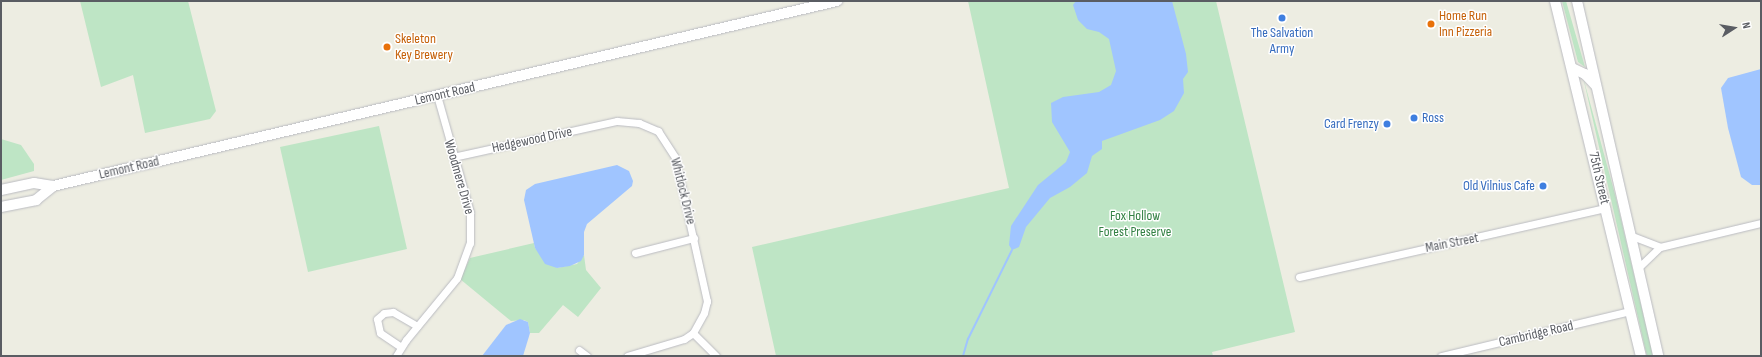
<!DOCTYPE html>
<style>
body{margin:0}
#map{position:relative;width:1762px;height:357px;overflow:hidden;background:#edede2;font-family:"Sofia Sans Condensed",sans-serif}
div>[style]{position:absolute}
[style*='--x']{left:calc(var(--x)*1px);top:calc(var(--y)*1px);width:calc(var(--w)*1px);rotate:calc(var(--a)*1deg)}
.green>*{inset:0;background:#bee5c5}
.water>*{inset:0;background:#a0c5ff}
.stream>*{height:2px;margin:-1px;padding:0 1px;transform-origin:1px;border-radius:1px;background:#a0c5ff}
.roads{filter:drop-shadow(0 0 1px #babbc1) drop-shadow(0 0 1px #babbc1)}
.street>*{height:7px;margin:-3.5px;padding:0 3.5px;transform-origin:3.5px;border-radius:3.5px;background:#fff}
.secondary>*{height:10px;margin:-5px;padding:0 5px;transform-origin:5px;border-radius:5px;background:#fff}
.dots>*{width:11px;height:11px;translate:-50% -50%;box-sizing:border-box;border:2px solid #fff;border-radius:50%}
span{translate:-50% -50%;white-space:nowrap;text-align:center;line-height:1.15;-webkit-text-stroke:3px #fff;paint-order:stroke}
.food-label{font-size:14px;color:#c56008}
.left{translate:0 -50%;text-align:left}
.shop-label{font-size:14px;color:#366cbe}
.right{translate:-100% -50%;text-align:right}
.street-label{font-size:14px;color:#5a5d63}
.park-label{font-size:14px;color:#338144}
.frame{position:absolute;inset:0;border:2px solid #5a5d63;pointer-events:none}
.north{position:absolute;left:1714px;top:8px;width:40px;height:40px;-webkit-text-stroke:3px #fff;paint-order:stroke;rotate:78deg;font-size:11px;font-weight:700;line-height:16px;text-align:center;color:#5a5d63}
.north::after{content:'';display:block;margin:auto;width:14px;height:18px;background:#5a5d63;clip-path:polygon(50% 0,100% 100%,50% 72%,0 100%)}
</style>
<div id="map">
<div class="green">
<div style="clip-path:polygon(80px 1px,188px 1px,216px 111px,210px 119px,145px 133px,133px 75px,101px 87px)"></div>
<div style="clip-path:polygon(968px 1px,1216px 1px,1295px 332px,1212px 352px,1213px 356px,776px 356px,752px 247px,1009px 188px)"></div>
<div style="clip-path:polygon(1562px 1px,1566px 1px,1585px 67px,1578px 62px)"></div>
<div style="clip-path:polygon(1583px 77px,1616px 198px,1653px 356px,1647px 356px,1645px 348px)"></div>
<div style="clip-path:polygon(379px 126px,407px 249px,308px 272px,280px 147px)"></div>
<div style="clip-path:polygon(1px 139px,21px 145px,34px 164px,34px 171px,1px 180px)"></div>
<div style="clip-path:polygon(534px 243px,535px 248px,557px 268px,577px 264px,584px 255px,586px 270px,601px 288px,578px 317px,563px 305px,539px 333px,530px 333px,528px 322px,524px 320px,511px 321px,460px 279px,470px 258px)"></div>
</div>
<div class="water">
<div style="clip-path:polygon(1076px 1px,1172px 1px,1186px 54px,1188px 72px,1183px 79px,1184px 93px,1174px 111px,1160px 120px,1102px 141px,1102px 149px,1092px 156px,1087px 173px,1070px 187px,1050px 198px,1026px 227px,1019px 247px,1012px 250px,1009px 245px,1011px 226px,1038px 185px,1066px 162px,1070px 152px,1052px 122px,1051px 103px,1063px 97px,1099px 92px,1111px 85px,1116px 71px,1109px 39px,1099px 32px,1087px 29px,1078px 20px,1073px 5px)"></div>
<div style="clip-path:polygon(1761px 69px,1761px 185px,1752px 185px,1741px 177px,1728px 128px,1721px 88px,1728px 78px)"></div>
<div style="clip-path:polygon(617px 165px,629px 171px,633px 181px,632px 186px,587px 224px,584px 232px,584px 255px,581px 261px,570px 266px,557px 268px,545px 264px,535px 248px,524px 200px,526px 190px,535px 184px)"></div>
<div style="clip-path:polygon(520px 319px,528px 322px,530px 333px,523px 356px,482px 356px,506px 325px)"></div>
</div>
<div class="stream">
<div style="--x:963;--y:356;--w:18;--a:-74"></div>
<div style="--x:968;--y:339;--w:99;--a:-63.7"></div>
</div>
<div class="roads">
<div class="street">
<div style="--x:453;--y:157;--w:168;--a:-12.4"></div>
<div style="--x:617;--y:121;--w:22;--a:5"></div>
<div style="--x:639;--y:123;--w:21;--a:23"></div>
<div style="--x:658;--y:131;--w:31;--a:57"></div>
<div style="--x:675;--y:157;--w:148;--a:77.5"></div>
<div style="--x:707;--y:301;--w:12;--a:104"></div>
<div style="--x:704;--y:313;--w:23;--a:119"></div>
<div style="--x:693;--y:333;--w:11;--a:146"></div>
<div style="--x:684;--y:339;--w:59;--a:163.4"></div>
<div style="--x:1632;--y:236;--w:30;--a:21"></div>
<div style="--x:635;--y:253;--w:61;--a:-14.3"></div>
<div style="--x:1638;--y:268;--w:30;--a:-44"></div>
<div style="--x:1660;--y:247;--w:104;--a:-13.4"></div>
<div style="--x:1299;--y:277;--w:315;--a:-12.7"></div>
<div style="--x:693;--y:333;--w:33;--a:45"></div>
<div style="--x:401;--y:347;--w:25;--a:-146"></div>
<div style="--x:380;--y:333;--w:14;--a:-102"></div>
<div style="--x:377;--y:319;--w:9;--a:-41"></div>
<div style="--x:384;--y:313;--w:9;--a:-6"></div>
<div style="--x:393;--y:312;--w:28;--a:30"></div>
<div style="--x:579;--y:350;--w:10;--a:37"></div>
<div style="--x:396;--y:356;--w:19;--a:-58"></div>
<div style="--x:406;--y:340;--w:80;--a:-50.6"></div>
<div style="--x:457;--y:278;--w:37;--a:-70"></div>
<div style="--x:470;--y:243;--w:31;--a:-90"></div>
<div style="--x:470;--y:212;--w:122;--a:-105.8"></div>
<div style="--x:1441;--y:356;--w:194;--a:-13.4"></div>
</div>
<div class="secondary">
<div style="--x:1555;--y:1;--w:365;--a:76.4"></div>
<div style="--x:1577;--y:1;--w:364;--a:77.1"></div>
<div style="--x:1572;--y:68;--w:14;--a:25"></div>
<div style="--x:1585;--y:74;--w:16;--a:47"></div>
<div style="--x:1;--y:190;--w:34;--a:-12"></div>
<div style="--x:34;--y:183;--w:19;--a:9"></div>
<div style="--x:53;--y:186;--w:806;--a:-13.28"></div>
<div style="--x:1;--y:207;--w:36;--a:-11"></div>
<div style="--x:36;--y:200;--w:22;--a:-39"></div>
</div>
</div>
<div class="dots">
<div style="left:1282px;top:18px;background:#3f7fe0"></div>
<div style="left:1431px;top:24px;background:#e8710a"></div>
<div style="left:387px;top:47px;background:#e8710a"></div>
<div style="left:1414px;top:118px;background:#3f7fe0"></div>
<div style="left:1387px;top:124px;background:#3f7fe0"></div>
<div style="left:1543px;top:186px;background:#3f7fe0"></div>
</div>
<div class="food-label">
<span class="left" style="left:1439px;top:24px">Home Run<br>Inn Pizzeria</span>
<span class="left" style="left:395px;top:47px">Skeleton<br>Key Brewery</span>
</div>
<div class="shop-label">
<span style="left:1282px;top:41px">The Salvation<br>Army</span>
<span class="left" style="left:1422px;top:118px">Ross</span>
<span class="right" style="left:1379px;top:124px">Card Frenzy</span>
<span class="right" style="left:1535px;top:186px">Old Vilnius Cafe</span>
</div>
<div class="street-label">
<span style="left:445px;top:94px;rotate:-13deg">Lemont Road</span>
<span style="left:532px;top:140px;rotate:-12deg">Hedgewood Drive</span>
<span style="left:129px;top:168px;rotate:-13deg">Lemont Road</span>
<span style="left:459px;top:177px;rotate:74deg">Woodmere Drive</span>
<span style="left:1599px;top:178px;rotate:77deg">75th Street</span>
<span style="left:683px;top:191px;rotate:76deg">Whitlock Drive</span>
<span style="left:1452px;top:243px;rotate:-11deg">Main Street</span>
<span style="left:1536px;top:334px;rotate:-13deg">Cambridge Road</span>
</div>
<div class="park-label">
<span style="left:1135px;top:224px">Fox Hollow<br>Forest Preserve</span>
</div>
<div class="frame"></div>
<div class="north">N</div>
</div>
